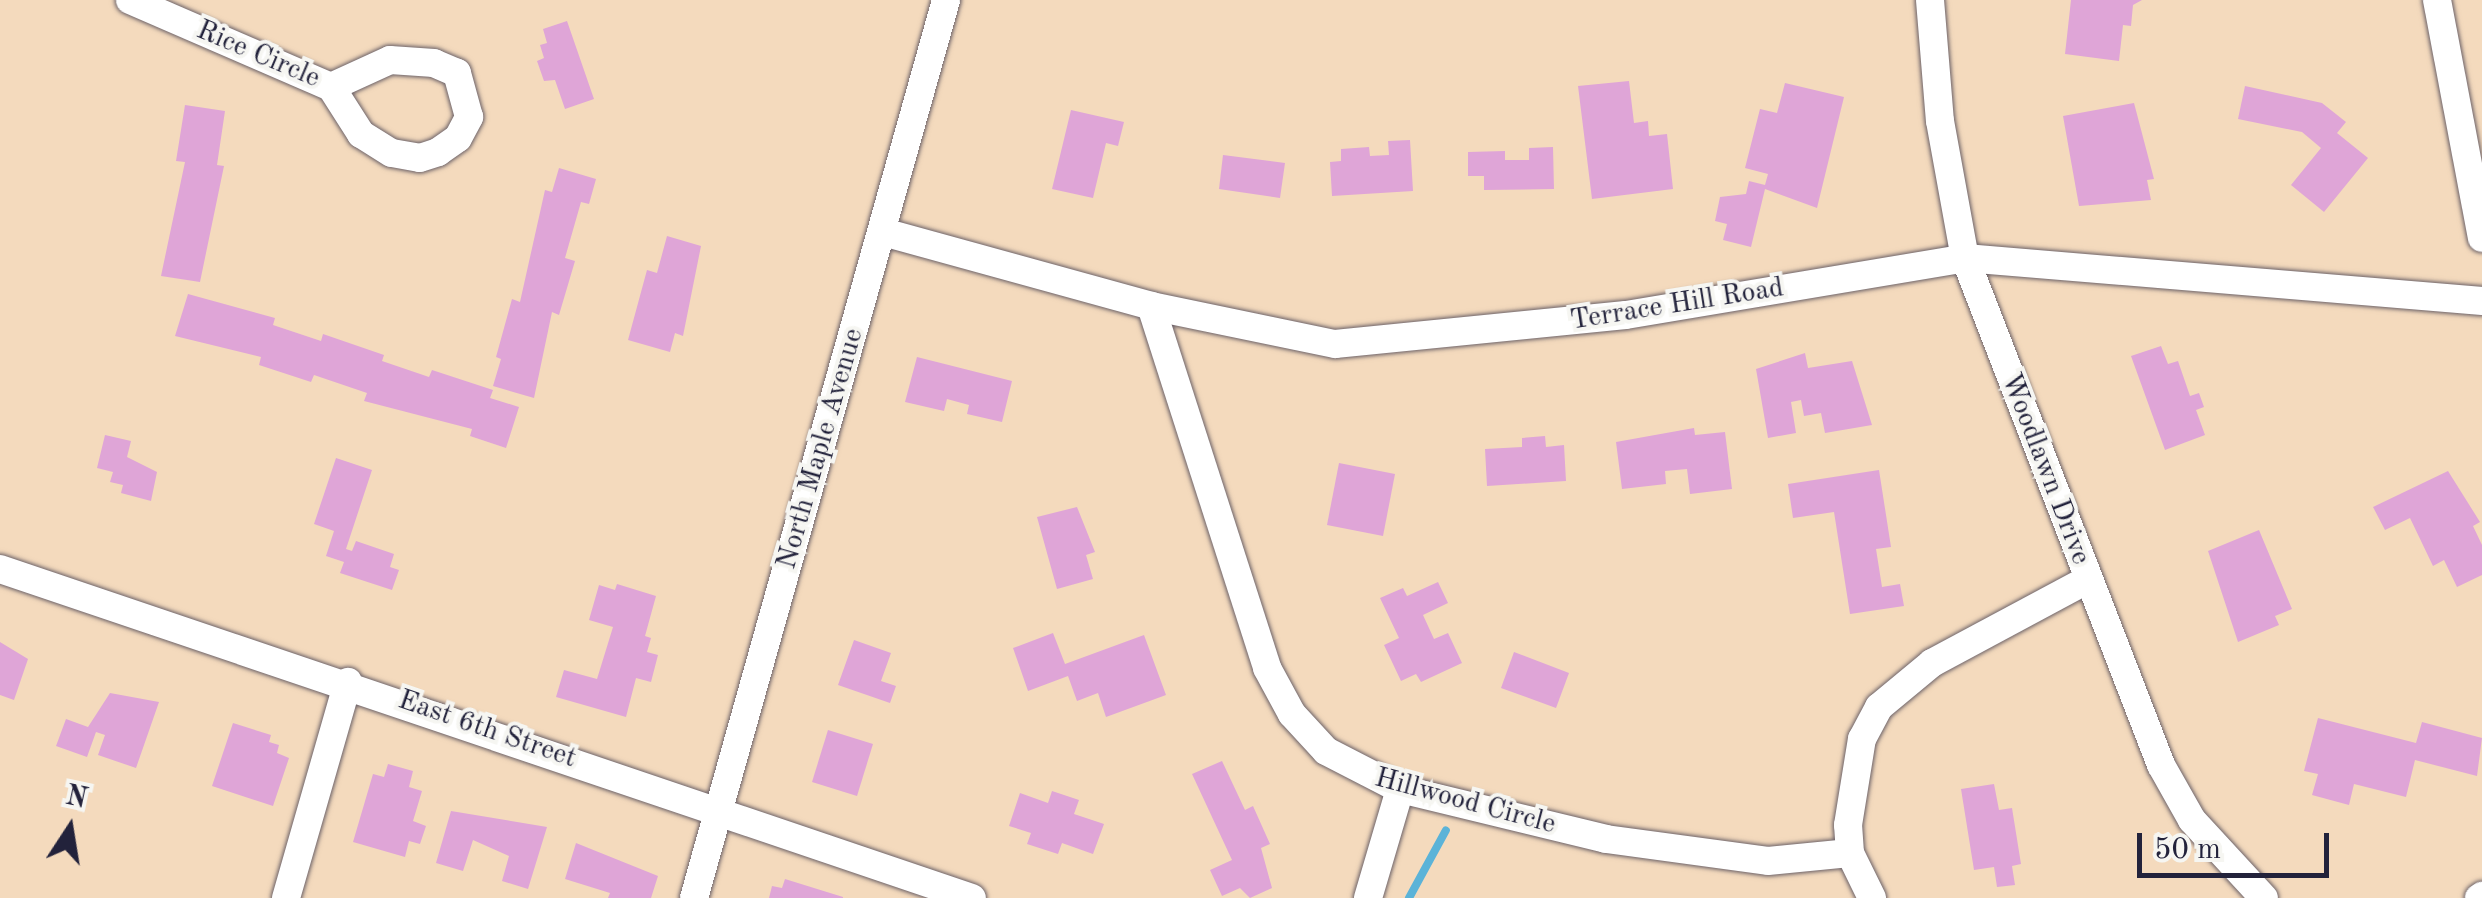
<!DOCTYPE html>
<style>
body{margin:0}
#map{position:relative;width:2482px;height:898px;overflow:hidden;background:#f4dabd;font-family:"Old Standard TT",serif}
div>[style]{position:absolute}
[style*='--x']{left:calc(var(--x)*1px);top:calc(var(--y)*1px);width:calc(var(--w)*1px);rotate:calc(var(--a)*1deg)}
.stream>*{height:8px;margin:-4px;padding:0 4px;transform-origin:4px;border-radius:4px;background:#5bb3d8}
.building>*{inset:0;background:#dfa5d7}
.roads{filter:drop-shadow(0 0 2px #6c6268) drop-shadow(0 0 2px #6c6268)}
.street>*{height:28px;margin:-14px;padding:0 14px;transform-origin:14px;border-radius:14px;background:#fff}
span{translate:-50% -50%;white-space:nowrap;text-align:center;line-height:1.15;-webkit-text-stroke:8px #f6f6f2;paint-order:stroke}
.street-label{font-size:28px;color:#22223b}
.north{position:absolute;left:20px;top:778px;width:100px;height:100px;-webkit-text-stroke:8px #f6f6f2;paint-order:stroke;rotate:12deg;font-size:28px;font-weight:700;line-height:40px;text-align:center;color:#22223b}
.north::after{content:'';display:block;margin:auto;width:35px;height:45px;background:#22223b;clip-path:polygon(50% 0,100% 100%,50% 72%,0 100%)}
.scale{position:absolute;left:2137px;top:833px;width:192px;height:45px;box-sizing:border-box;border:5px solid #22223b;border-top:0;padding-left:12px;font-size:30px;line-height:35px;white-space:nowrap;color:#22223b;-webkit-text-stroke:8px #f6f6f2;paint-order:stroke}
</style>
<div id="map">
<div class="stream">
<div style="--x:1409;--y:898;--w:77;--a:-61.4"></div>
</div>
<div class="building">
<div style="clip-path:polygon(2071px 0,2142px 0,2133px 5px,2131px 26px,2123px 25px,2119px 61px,2065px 54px)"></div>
<div style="clip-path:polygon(567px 21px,594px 99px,565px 109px,555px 80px,544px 81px,537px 61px,544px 58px,540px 45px,547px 43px,543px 29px)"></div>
<div style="clip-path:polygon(1629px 81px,1634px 123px,1648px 121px,1649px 136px,1667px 134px,1673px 189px,1592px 199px,1578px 86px)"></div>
<div style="clip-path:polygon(1785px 83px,1844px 97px,1817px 208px,1765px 189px,1751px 247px,1723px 240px,1727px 224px,1715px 221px,1720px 197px,1746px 194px,1749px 181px,1765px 185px,1768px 174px,1745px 168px,1760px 109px,1777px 113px)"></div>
<div style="clip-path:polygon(2245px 86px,2322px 103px,2346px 122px,2337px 133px,2368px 158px,2324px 212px,2291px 185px,2321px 148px,2302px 132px,2238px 119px)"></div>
<div style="clip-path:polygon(2134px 103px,2154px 179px,2147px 180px,2151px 200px,2079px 206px,2063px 116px)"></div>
<div style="clip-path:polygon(185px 105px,225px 111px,217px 165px,224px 166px,200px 282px,161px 276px,185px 162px,176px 161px)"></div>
<div style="clip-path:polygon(1071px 110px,1124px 122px,1118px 146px,1106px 143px,1093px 198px,1052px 189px)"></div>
<div style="clip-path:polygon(1410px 140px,1413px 191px,1332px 196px,1330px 162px,1341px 161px,1341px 149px,1369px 147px,1370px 156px,1389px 155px,1388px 141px)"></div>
<div style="clip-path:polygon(1553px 147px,1554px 189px,1484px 190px,1484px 176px,1468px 176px,1468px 152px,1505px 151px,1505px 160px,1529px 160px,1529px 148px)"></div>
<div style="clip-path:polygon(1223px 155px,1285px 163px,1280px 198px,1219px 189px)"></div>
<div style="clip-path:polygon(559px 168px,596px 179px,589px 204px,581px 202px,565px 258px,575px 261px,559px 315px,552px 312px,534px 398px,493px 386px,501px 359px,496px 357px,512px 299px,520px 302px,545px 190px,552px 192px)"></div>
<div style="clip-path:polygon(667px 236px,701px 246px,683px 336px,675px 333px,670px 352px,628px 340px,647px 270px,657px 273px)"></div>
<div style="clip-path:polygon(188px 294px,275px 318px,273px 325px,321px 341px,323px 334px,384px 355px,382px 361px,429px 377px,432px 370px,493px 390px,490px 398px,519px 407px,506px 448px,470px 436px,472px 429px,364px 401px,367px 393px,314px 375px,311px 382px,259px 365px,261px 357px,175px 336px)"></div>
<div style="clip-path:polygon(2161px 346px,2168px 364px,2178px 361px,2190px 396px,2199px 393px,2204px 407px,2196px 410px,2205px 435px,2165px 450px,2131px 356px)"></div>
<div style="clip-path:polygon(1805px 353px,1808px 368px,1852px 361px,1872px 425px,1825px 433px,1821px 413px,1804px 416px,1801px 400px,1791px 402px,1796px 433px,1768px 438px,1756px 369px)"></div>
<div style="clip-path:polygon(917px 357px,1012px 381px,1002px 422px,967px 414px,969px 405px,947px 399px,944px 411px,905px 402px)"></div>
<div style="clip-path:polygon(1694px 428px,1695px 435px,1725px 432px,1732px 489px,1690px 494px,1687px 469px,1665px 471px,1666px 484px,1622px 489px,1616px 442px)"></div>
<div style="clip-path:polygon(105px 435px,131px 441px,127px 457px,157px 472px,151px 501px,121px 493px,123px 485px,110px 482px,113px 472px,97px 468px)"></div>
<div style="clip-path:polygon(1545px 436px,1546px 447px,1564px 445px,1566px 481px,1487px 486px,1485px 449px,1522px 447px,1522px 438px)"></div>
<div style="clip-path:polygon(336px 458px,372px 470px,346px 549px,352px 551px,356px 541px,394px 554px,390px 567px,399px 570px,392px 590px,340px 573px,344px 562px,326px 556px,334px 531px,314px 524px)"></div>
<div style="clip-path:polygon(1339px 463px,1395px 474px,1383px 536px,1327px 525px)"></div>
<div style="clip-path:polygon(1879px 470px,1891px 547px,1876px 549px,1882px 587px,1900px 584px,1904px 606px,1850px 614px,1834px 512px,1793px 518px,1788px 484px)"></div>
<div style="clip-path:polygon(2448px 471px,2480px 522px,2473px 526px,2482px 545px,2482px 575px,2457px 587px,2444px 560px,2433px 566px,2410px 518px,2385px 530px,2373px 507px)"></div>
<div style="clip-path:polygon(1077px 507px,1095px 552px,1086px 555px,1093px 579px,1057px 589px,1037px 517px)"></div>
<div style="clip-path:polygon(2259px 530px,2292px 609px,2275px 616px,2279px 625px,2238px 642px,2208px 551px)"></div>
<div style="clip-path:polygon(1438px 582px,1448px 603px,1423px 615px,1434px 639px,1448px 633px,1462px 663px,1421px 682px,1416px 674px,1401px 681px,1384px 645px,1399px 638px,1380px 598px,1403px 588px,1407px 596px)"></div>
<div style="clip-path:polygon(617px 584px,656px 596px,645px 636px,651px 638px,647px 652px,658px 655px,651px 682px,636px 678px,626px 717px,556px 697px,564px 670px,597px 679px,613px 627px,589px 620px,599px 585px,615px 590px)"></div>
<div style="clip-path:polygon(1053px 633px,1065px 664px,1144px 635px,1166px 695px,1106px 717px,1098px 693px,1077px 701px,1068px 676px,1028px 691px,1013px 648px)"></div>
<div style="clip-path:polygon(854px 640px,891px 653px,881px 681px,896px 686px,890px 703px,838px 685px)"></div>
<div style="clip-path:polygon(0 642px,28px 659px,14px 700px,0 695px)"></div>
<div style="clip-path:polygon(1514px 652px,1569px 673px,1556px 708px,1501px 688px)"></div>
<div style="clip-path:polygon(110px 693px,159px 702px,136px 768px,98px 755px,105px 735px,96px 732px,87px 757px,56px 746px,66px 719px,88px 727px)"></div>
<div style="clip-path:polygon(2318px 718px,2416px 743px,2422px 722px,2482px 738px,2477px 776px,2415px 760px,2406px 797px,2354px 784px,2349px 805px,2312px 795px,2318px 774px,2304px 771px)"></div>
<div style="clip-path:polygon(233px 723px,271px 735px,269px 742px,279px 745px,277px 753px,289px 758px,273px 806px,212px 786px)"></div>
<div style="clip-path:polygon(828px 730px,873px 744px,857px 796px,812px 782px)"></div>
<div style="clip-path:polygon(1222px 761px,1245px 810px,1253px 806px,1270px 844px,1261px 848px,1272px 888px,1250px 898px,1240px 888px,1222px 896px,1210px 870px,1232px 860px,1192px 774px)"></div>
<div style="clip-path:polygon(388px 764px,413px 771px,409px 787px,422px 791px,413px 821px,426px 826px,420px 844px,409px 841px,405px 857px,353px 842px,373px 774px,384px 777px)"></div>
<div style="clip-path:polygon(1994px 784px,1999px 810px,2012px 808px,2021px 864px,2012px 866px,2015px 885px,1997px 887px,1994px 867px,1974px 870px,1961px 789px)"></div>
<div style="clip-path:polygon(1052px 791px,1079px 800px,1074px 814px,1104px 824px,1093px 854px,1062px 843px,1058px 854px,1027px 844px,1031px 833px,1009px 826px,1020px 793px,1048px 803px)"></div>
<div style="clip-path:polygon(451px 811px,547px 827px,528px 889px,502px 881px,509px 856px,473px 840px,463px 871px,436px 863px)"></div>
<div style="clip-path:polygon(576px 843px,658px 876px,651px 898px,608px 898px,610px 893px,565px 879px)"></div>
<div style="clip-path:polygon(785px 879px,843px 897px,843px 898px,769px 898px,772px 886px,782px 888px)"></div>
</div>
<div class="roads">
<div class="street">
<div style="--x:130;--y:0;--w:219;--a:23.4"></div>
<div style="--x:331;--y:87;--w:56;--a:57.4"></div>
<div style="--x:361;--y:134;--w:36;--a:32"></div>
<div style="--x:392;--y:153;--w:28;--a:10"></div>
<div style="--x:420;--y:158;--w:19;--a:-18"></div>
<div style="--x:438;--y:152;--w:24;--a:-35"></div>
<div style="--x:458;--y:138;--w:24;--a:-62"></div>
<div style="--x:469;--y:117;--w:46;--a:-105.3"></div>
<div style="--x:457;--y:73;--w:25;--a:-157"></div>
<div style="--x:434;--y:63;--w:44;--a:-176.1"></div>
<div style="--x:390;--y:60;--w:65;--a:155.4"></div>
<div style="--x:1930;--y:0;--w:121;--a:85.3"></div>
<div style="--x:1940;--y:121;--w:139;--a:79.7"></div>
<div style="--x:1965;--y:258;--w:544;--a:68.86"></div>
<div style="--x:2161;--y:765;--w:63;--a:60.6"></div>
<div style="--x:2192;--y:820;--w:106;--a:47.3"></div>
<div style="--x:2437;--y:0;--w:242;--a:79.3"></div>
<div style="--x:883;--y:232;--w:278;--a:15.4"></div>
<div style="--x:1151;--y:306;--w:188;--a:11.7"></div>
<div style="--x:1335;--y:344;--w:292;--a:-5.7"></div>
<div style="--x:1626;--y:315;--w:344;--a:-9.5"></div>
<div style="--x:1965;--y:258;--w:519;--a:4.75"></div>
<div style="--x:1151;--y:306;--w:380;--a:72.2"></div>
<div style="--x:1267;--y:668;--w:52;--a:61.5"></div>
<div style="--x:1292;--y:714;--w:50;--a:47.4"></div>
<div style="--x:1326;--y:751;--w:83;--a:27.2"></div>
<div style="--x:1400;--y:789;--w:212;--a:13.6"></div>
<div style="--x:1606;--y:839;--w:163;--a:7.7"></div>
<div style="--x:1768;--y:861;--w:82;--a:-5.6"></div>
<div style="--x:0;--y:569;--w:1026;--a:18.7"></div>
<div style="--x:286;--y:898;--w:225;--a:-74"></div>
<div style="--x:694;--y:898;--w:933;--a:-74.32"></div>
<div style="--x:1368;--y:898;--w:114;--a:-73.6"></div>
<div style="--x:1872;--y:898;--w:50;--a:-116.1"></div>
<div style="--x:1850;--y:853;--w:28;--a:-94"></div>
<div style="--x:1848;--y:825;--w:87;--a:-80.8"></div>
<div style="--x:1862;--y:739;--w:36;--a:-62"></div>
<div style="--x:1879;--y:707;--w:69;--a:-39.7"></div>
<div style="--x:1932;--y:663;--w:176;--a:-28.2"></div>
<div style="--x:2479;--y:898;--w:4;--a:-34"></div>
</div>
</div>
<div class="street-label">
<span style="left:258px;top:55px;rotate:23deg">Rice Circle</span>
<span style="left:1677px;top:305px;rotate:-9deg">Terrace Hill Road</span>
<span style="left:821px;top:449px;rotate:-74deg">North Maple Avenue</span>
<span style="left:2045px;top:469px;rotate:69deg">Woodlawn Drive</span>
<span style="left:487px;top:730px;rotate:19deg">East 6th Street</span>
<span style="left:1465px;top:802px;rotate:15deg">Hillwood Circle</span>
</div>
<div class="north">N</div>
<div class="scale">50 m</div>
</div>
